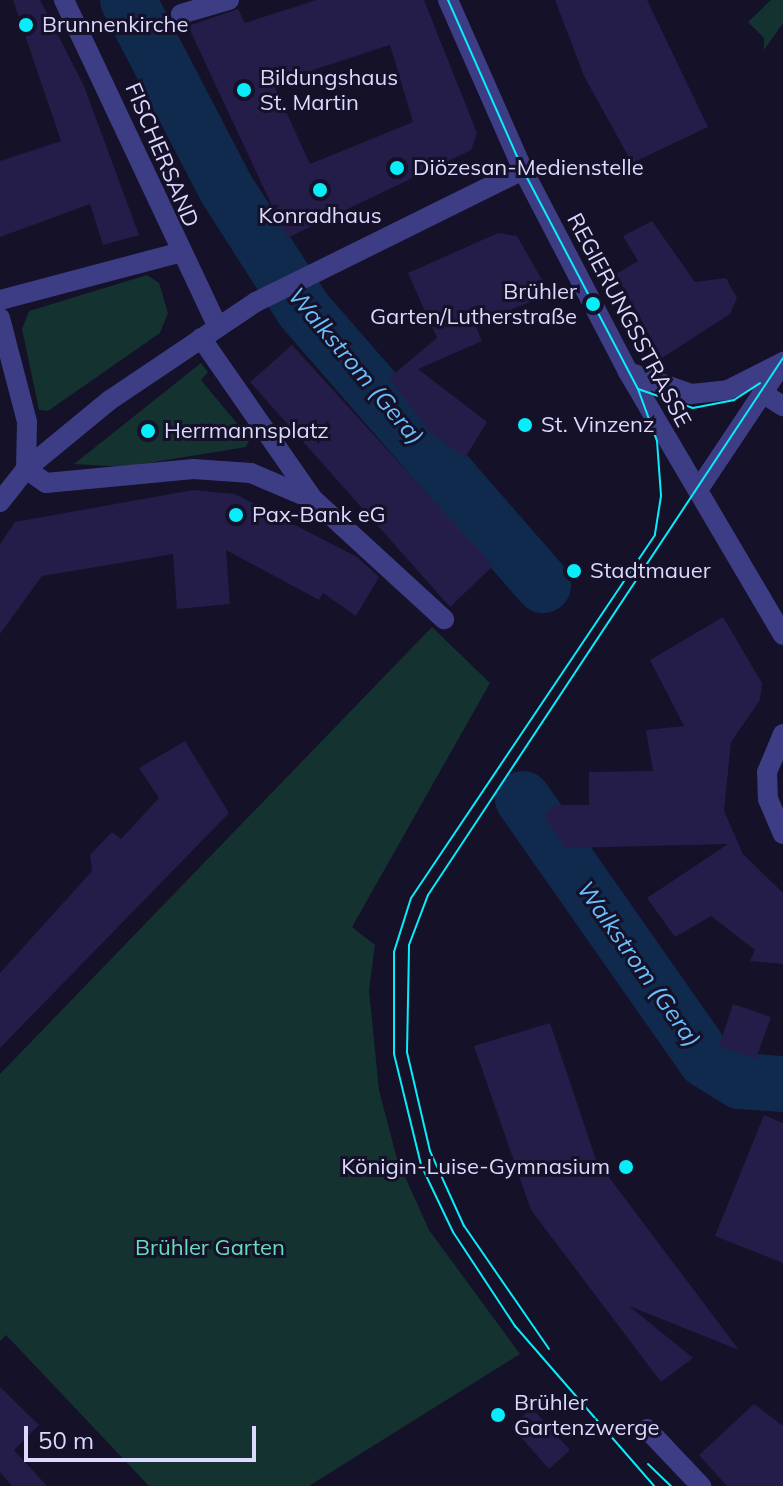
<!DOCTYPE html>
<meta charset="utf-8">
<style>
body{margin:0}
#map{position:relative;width:783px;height:1486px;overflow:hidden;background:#141128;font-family:Mulish,sans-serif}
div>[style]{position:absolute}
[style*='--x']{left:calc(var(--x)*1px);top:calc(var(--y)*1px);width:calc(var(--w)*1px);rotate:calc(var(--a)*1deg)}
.green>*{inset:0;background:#143230}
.river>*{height:56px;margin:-28px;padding:0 28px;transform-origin:28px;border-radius:28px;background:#102a4d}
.building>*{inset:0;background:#241d49}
.minor>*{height:20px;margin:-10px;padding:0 10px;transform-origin:10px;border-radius:10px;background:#3d3d86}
.tram>*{height:2px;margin:-1px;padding:0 1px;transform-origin:1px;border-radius:1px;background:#09edfb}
.dots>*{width:22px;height:22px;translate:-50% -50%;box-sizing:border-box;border:4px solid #141128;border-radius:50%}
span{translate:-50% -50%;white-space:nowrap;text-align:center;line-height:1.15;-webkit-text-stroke:6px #141128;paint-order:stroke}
.poi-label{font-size:22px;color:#dbd9fe}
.left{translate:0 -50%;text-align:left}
.right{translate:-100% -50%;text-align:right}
.street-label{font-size:22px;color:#dbd9fe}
.park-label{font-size:22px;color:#65debb}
.water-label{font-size:24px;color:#69bffc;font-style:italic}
.scale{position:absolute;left:24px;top:1426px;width:232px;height:36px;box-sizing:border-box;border:4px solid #dbd9fe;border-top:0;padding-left:10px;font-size:24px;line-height:28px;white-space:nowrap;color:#dbd9fe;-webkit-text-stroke:6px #141128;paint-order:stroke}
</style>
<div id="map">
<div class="green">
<div style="clip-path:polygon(771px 0,783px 0,783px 23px,764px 50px,764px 38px,748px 22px)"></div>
<div style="clip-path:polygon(147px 275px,159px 283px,168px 313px,160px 333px,48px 411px,39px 410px,22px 329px,29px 311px)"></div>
<div style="clip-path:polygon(201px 363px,208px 372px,201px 380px,250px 439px,246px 447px,124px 467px,74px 464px)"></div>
<div style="clip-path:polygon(432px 627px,490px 683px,352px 927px,375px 945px,369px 990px,379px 1090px,397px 1159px,429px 1230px,520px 1354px,309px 1486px,149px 1486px,6px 1335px,0 1341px,0 1074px)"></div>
</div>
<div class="river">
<div style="--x:128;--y:0;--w:214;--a:62.5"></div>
<div style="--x:227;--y:190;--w:141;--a:57.4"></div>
<div style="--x:303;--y:309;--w:366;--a:49"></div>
<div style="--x:523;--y:799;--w:319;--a:55"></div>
<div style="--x:706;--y:1060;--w:40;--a:32"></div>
<div style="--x:740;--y:1081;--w:43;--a:4"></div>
</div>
<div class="building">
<div style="clip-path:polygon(13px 0,40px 0,84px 86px,139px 235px,103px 245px,90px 204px,0 237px,0 161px,61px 141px)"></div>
<div style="clip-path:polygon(evenodd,316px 0,424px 0,477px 133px,471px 150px,287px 238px,188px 26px,238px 9px,245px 23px,316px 0,390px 45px,413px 122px,310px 164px,273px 83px,390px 45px)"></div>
<div style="clip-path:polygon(555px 0,647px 0,708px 127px,632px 163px,584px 76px)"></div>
<div style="clip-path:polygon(652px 221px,695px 282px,726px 278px,737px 298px,730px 314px,662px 358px,616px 274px,638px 261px,623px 236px)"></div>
<div style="clip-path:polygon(498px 233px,517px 236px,550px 294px,475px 324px,482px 341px,418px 369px,487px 422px,465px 458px,430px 432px,389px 378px,437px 338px,408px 273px)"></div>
<div style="clip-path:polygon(292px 345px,493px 566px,450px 607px,250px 382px)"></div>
<div style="clip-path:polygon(193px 490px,235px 494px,357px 557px,379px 577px,356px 616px,323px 593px,319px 600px,226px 550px,230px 604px,177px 609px,173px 554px,42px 576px,0 634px,0 544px,15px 522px)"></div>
<div style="clip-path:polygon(723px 617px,762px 683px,760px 700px,731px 742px,724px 811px,743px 854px,783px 893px,783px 964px,750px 961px,755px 950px,711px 916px,675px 937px,647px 898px,728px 844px,565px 848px,544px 816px,554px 805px,589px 805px,589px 772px,653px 771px,646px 730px,684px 726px,650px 660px)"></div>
<div style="clip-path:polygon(185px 741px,229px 813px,0 1048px,0 973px,92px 871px,90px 855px,112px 832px,121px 839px,159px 798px,139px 768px)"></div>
<div style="clip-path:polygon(733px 1004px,771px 1017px,756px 1059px,719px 1046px)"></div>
<div style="clip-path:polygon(550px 1023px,596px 1160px,739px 1350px,629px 1306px,693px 1358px,661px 1382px,531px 1210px,474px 1046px)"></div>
<div style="clip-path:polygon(764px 1115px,783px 1123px,783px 1263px,715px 1236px)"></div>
<div style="clip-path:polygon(0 1387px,39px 1425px,14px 1450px,47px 1486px,12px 1486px,0 1472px)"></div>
<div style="clip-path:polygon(754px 1404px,783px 1426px,783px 1486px,727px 1486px,699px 1455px)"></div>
<div style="clip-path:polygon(532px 1408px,570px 1450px,549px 1469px,511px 1426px)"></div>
</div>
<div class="minor">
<div style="--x:64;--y:0;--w:361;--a:64.8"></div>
<div style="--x:448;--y:0;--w:186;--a:66.2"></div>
<div style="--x:523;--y:170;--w:228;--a:62.5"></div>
<div style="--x:628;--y:372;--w:305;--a:59.5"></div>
<div style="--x:181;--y:14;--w:50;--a:-16.3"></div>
<div style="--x:0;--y:300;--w:184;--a:-14.8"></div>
<div style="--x:0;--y:318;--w:107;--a:75.4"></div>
<div style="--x:27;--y:422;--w:47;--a:91.2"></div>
<div style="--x:201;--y:338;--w:196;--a:55.2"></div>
<div style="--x:313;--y:499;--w:178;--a:42.5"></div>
<div style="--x:628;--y:372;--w:67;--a:19.2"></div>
<div style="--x:691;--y:394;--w:37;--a:-6"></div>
<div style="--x:728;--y:390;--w:62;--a:-27"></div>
<div style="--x:762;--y:393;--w:25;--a:32"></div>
<div style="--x:26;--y:469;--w:24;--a:35"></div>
<div style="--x:46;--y:483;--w:148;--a:-5.4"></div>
<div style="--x:193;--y:469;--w:58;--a:3.9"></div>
<div style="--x:251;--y:473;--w:66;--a:23.1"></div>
<div style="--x:698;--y:490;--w:148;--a:-56.3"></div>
<div style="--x:0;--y:502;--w:42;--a:-51.8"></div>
<div style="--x:26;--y:469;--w:109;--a:-39.4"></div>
<div style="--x:110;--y:400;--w:176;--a:-33.9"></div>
<div style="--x:256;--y:302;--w:298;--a:-26.3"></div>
<div style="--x:783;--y:734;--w:41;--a:112.8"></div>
<div style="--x:767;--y:772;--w:27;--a:88"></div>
<div style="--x:768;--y:799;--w:38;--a:67"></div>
<div style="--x:647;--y:1429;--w:79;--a:46.5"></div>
</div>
<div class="tram">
<div style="--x:448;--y:0;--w:186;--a:66.2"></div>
<div style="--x:523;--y:170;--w:247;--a:62.3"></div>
<div style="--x:638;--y:389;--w:55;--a:69.9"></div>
<div style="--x:657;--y:441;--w:55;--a:85.8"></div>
<div style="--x:661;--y:496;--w:39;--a:99"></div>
<div style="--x:655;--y:535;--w:437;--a:123.9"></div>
<div style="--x:411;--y:898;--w:57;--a:107.5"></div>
<div style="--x:394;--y:952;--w:102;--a:90"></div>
<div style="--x:394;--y:1054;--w:114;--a:76.3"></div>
<div style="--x:421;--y:1165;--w:74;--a:64.5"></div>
<div style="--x:453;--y:1232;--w:113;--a:56.6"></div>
<div style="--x:515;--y:1326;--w:212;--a:49"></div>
<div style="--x:638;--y:389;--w:58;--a:19.1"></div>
<div style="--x:693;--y:408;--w:42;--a:-11"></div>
<div style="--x:734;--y:400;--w:31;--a:-33"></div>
<div style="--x:549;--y:1349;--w:150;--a:-124.6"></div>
<div style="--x:464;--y:1226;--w:82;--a:-114.4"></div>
<div style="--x:430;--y:1151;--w:102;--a:-103.1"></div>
<div style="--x:407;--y:1052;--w:107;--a:-88.9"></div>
<div style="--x:409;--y:945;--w:53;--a:-69.2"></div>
<div style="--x:428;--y:895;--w:644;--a:-56.53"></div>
<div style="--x:648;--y:1464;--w:32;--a:44"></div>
</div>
<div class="dots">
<div style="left:26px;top:25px;background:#09edfb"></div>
<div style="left:244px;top:90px;background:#09edfb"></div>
<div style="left:397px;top:168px;background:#09edfb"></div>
<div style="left:320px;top:190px;background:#09edfb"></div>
<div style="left:593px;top:304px;background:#09edfb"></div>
<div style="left:525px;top:425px;background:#09edfb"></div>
<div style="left:148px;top:431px;background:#09edfb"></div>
<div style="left:236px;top:515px;background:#09edfb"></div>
<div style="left:574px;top:571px;background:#09edfb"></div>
<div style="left:626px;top:1167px;background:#09edfb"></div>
<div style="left:498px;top:1415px;background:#09edfb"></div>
</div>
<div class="poi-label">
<span class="left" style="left:42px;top:25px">Brunnenkirche</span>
<span class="left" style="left:260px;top:90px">Bildungshaus<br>St. Martin</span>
<span class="left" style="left:413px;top:168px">Diözesan-Medienstelle</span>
<span style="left:320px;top:216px">Konradhaus</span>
<span class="right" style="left:577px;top:304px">Brühler<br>Garten/Lutherstraße</span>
<span class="left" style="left:541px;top:425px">St. Vinzenz</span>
<span class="left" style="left:164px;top:431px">Herrmannsplatz</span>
<span class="left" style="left:252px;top:515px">Pax-Bank eG</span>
<span class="left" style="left:590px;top:571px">Stadtmauer</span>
<span class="right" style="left:610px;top:1167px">Königin-Luise-Gymnasium</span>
<span class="left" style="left:514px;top:1415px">Brühler<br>Gartenzwerge</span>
</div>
<div class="street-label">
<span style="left:162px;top:155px;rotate:67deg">FISCHERSAND</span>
<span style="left:629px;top:320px;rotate:62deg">REGIERUNGSSTRASSE</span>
</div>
<div class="park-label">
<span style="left:210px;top:1248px">Brühler Garten</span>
</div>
<div class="water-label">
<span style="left:356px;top:366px;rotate:50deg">Walkstrom (Gera)</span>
<span style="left:639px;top:964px;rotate:55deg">Walkstrom (Gera)</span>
</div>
<div class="scale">50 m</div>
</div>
